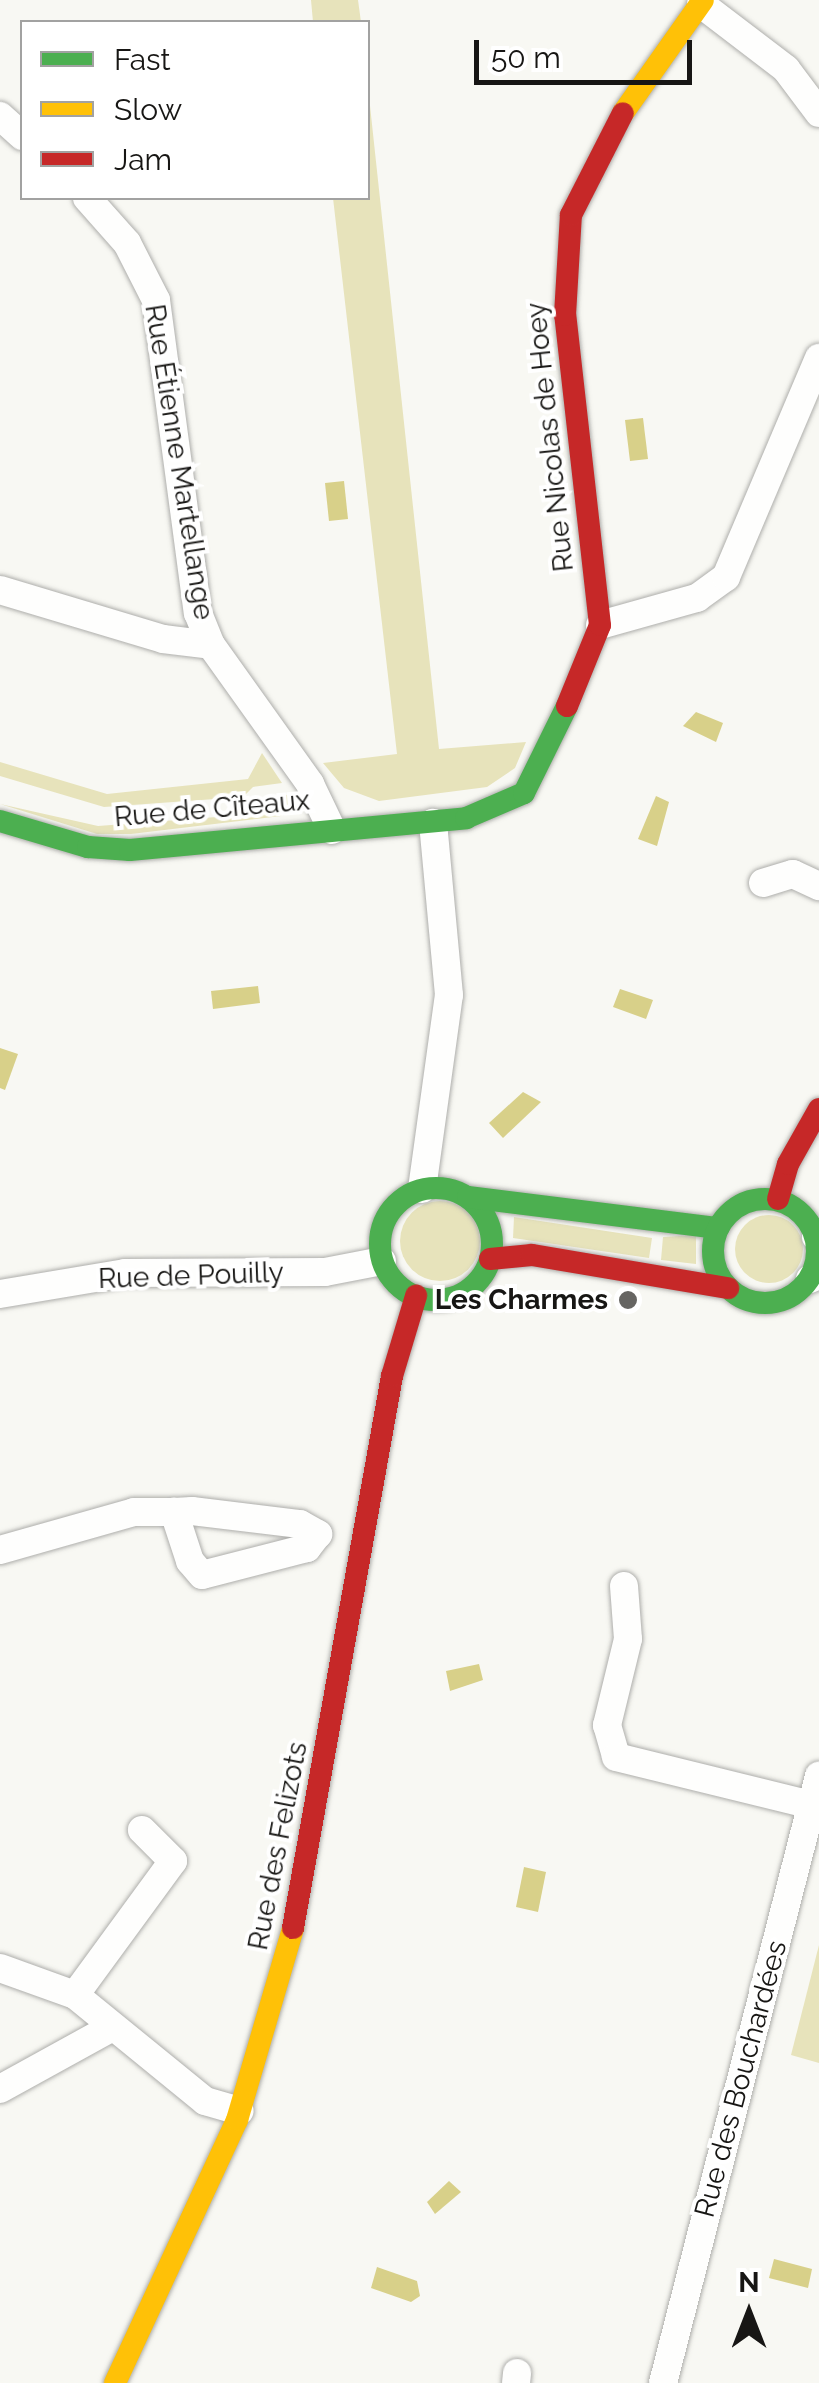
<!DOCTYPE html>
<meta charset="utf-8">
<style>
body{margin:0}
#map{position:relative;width:819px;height:2383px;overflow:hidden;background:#f8f8f3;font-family:Raleway,sans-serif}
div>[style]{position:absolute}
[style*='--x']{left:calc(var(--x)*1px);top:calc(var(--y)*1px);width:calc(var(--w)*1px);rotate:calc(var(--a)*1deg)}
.green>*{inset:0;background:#e7e3bb}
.round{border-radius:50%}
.water>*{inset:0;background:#d8d089}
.roads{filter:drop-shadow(0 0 2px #aeaeab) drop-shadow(0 0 2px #aeaeab)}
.street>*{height:28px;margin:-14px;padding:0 14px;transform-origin:14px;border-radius:14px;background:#fefefd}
.fast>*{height:22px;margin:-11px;padding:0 11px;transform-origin:11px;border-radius:11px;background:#4caf50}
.fast>.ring{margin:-11px;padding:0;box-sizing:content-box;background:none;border:22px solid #4caf50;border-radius:50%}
.slow>*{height:22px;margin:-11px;padding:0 11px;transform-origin:11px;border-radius:11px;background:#ffc107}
.jam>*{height:22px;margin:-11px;padding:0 11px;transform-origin:11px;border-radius:11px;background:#c62828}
.dots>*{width:28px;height:28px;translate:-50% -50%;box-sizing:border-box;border:5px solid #fff;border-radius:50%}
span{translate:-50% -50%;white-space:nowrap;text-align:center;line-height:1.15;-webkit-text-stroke:8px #fff;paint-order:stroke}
.street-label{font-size:28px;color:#171614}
.poi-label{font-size:28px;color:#171614;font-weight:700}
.right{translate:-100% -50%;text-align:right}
.legend{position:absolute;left:20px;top:20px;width:350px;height:180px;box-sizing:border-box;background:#fff;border:2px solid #a2a2a1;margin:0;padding:12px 18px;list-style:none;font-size:30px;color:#171614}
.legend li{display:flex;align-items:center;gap:20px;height:50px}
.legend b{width:50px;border:2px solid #a2a2a1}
.north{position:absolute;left:699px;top:2263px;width:100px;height:100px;-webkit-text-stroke:8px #fff;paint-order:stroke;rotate:0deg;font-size:28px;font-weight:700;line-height:40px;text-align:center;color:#171614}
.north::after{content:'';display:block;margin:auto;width:35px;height:45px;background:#171614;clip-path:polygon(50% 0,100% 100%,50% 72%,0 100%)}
.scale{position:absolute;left:474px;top:40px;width:218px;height:45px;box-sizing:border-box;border:5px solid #171614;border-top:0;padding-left:12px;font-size:30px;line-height:35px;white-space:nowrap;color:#171614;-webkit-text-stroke:8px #fff;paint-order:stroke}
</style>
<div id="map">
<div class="green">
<div style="clip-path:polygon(311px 0,358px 0,361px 22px,313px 22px)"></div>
<div style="clip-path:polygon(368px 87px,439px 749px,526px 742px,515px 768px,487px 787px,379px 801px,344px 788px,323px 763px,397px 754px,333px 198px,368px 198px)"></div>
<div style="clip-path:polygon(262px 753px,282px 783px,253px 787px,243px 797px,104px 807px,0 776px,0 762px,107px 794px,248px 779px)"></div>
<div style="clip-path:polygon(294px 794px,281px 816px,131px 834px,97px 834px,0 804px,98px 826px,256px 814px,264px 798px)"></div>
<div class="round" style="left:400px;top:1201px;width:80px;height:80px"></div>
<div class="round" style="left:735px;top:1215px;width:68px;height:68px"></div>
<div style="clip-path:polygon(514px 1217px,652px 1238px,649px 1258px,513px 1238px)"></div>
<div style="clip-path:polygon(696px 1235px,696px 1264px,661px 1260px,663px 1237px)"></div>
<div style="clip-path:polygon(819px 1945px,819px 2063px,791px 2055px)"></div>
</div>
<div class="water">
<div style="clip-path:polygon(643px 418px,648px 459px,630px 461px,625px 420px)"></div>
<div style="clip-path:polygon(344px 481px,348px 519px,329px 521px,325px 483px)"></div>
<div style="clip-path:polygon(696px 712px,723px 723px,716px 742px,683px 726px)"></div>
<div style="clip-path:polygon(656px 796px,669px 802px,657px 846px,638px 839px)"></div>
<div style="clip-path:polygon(258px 986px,260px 1003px,213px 1009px,211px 991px)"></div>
<div style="clip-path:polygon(620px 989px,653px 1000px,646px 1019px,613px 1007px)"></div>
<div style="clip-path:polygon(0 1048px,18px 1054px,5px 1090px,0 1088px)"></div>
<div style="clip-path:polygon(523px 1092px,541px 1102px,503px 1138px,489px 1123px)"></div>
<div style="clip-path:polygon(479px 1664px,483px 1680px,450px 1691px,446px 1671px)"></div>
<div style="clip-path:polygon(524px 1867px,546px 1872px,538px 1912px,516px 1907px)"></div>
<div style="clip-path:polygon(449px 2181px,461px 2192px,435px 2214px,427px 2202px)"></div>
<div style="clip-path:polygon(774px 2259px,812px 2269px,808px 2288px,769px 2278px)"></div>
<div style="clip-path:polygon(377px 2267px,417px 2281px,420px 2296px,411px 2302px,371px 2288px)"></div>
</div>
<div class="roads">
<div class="street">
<div style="--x:701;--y:4;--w:107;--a:37.4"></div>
<div style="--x:786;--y:69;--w:55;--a:53.1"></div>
<div style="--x:0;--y:116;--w:30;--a:42"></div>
<div style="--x:87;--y:198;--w:60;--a:48.4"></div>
<div style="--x:127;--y:243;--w:64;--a:63"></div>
<div style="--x:156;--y:300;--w:316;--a:82.4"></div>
<div style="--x:198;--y:613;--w:35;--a:68"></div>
<div style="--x:211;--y:645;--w:171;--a:54.5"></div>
<div style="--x:310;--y:784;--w:51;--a:64.4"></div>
<div style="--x:0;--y:590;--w:170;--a:16.7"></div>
<div style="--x:163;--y:639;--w:48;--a:7.1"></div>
<div style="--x:600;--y:625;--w:101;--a:-15.6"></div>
<div style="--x:697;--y:598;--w:36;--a:-36"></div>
<div style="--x:726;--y:577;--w:238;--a:-67"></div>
<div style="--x:763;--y:883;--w:31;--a:-17"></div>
<div style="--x:793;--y:874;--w:29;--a:25"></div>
<div style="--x:422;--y:1189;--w:196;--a:-82.1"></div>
<div style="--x:449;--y:995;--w:173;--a:-95.3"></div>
<div style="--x:816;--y:1237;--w:3;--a:18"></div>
<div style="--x:810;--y:1279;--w:10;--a:-24"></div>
<div style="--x:0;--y:1294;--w:127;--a:-9.5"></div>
<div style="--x:125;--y:1273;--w:200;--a:-0.3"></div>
<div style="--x:325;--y:1272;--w:58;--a:-10.9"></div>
<div style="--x:192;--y:1511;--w:109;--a:6.9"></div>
<div style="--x:300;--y:1524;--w:21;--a:29"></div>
<div style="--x:318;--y:1534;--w:18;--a:128"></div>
<div style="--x:307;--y:1548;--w:108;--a:165.6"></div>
<div style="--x:202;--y:1575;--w:18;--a:-131"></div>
<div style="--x:190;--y:1561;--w:52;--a:-108.1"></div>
<div style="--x:174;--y:1512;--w:18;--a:-3"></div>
<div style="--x:0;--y:1550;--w:139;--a:-15.8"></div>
<div style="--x:134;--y:1512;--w:40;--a:0"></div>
<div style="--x:624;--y:1586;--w:53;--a:85.7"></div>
<div style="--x:628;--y:1639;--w:89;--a:103.7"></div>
<div style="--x:607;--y:1725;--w:33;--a:74"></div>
<div style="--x:616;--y:1757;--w:202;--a:13.8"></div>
<div style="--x:0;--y:1968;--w:80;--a:19.8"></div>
<div style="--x:75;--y:1995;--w:168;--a:39.2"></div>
<div style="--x:205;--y:2101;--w:36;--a:16"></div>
<div style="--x:75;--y:1995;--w:166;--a:-53.8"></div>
<div style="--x:173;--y:1861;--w:44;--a:-135"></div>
<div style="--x:0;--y:2089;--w:129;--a:-28.8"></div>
<div style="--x:516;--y:2383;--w:10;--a:-84"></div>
<div style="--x:663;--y:2383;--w:627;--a:-75.59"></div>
</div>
<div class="fast">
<div style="--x:0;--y:821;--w:92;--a:16.5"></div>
<div style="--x:88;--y:847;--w:42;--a:4.1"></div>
<div style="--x:130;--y:850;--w:338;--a:-5.4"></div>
<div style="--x:466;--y:818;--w:63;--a:-23.3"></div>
<div style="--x:524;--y:793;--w:97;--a:-63.7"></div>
<div class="ring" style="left:380px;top:1188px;width:90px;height:90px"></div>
<div style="--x:468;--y:1197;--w:252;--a:7.1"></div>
<div class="ring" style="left:713px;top:1199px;width:82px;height:82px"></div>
</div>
<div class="slow">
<div style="--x:623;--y:113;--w:138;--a:-54.7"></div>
<div style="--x:115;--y:2383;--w:290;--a:-65.1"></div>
<div style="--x:237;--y:2120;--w:200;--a:-73.7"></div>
</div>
<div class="jam">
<div style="--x:567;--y:706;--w:87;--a:-67.8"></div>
<div style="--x:600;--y:625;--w:312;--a:-96.4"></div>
<div style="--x:565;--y:315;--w:100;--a:-86.6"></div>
<div style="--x:571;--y:215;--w:114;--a:-63"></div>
<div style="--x:778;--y:1199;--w:36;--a:-74"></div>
<div style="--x:788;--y:1164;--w:63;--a:-60.6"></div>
<div style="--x:490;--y:1259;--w:42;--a:-5.4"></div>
<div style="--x:532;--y:1255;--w:199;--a:9.6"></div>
<div style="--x:293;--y:1928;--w:561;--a:-79.83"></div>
<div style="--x:392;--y:1376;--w:84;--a:-73.3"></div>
</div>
</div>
<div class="dots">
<div style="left:628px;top:1300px;background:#666562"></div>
</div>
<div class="street-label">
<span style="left:550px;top:437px;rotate:-96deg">Rue Nicolas de Hoey</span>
<span style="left:179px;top:462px;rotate:81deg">Rue Étienne Martellange</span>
<span style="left:212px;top:809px;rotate:-5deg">Rue de Cîteaux</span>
<span style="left:191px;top:1276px;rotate:-2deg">Rue de Pouilly</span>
<span style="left:278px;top:1846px;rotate:-79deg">Rue des Felizots</span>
<span style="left:741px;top:2079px;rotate:-75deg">Rue des Bouchardées</span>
</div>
<div class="poi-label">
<span class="right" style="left:608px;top:1300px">Les Charmes</span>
</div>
<ul class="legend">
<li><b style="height:12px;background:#4caf50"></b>Fast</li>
<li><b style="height:12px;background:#ffc107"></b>Slow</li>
<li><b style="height:12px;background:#c62828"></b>Jam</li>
</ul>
<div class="north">N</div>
<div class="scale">50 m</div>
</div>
